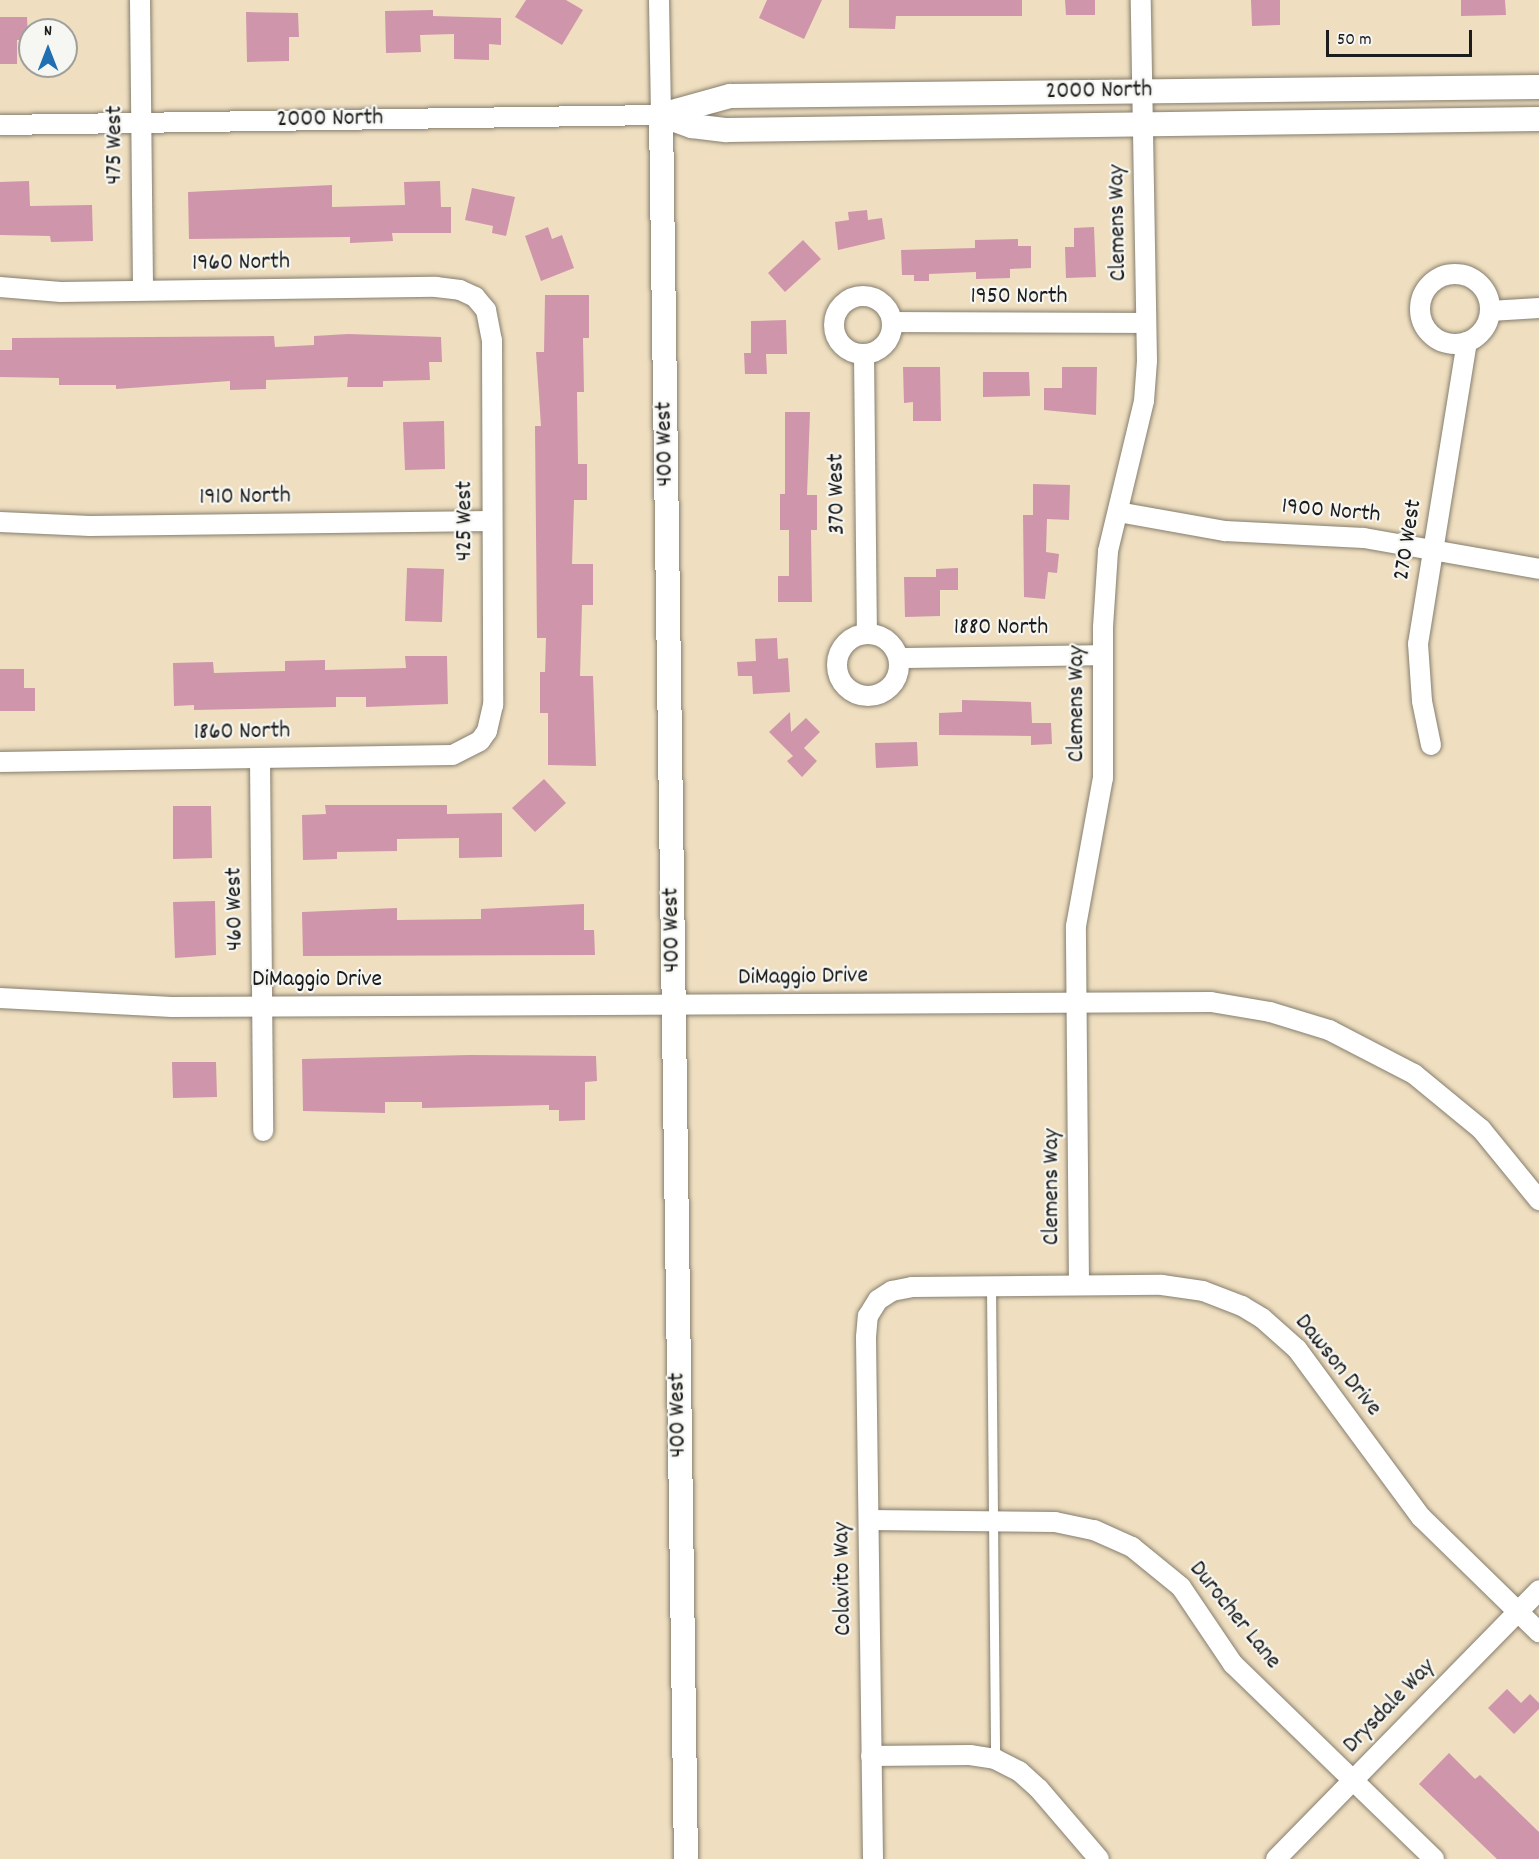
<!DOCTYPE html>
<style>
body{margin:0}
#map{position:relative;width:1539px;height:1859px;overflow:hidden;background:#efdfc0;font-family:Dekko,sans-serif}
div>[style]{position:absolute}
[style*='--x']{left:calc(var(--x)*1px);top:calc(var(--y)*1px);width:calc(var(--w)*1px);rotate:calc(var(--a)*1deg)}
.building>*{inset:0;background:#cf95aa}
.roads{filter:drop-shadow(0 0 2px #867e6e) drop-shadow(0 0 2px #867e6e)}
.service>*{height:9px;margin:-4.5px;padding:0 4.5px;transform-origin:4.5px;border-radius:4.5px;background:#fff}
.minor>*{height:20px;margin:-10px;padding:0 10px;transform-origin:10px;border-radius:10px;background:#fff}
.minor>.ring{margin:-10px;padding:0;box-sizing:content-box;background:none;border:20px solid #fff;border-radius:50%}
.tertiary>*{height:24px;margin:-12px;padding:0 12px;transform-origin:12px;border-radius:12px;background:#fff}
span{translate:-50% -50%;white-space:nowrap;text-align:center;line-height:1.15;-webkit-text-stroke:4.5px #f6f6f2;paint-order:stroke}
.street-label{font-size:24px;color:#1c1c1c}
.north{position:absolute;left:18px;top:18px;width:60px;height:60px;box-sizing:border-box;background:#f6f6f2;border:2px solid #9f9f9c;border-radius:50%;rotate:0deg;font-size:16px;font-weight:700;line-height:24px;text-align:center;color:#1c1c1c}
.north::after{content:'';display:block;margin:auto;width:21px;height:27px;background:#1f6fb2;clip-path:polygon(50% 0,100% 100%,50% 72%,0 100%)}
.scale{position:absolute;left:1326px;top:30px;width:146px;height:27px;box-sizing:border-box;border:3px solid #1c1c1c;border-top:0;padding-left:8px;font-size:18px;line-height:21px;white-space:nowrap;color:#1c1c1c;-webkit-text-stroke:4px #f6f6f2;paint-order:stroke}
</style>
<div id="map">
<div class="building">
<div style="clip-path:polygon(526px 0,566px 0,583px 10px,562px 45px,515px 17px)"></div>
<div style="clip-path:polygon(767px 0,822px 0,804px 39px,759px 18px)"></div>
<div style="clip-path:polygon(849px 0,1022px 0,1022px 16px,896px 16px,895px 29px,849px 28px)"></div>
<div style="clip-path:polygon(1065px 0,1095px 0,1095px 15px,1066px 15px)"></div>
<div style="clip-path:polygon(1251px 0,1280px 0,1280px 25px,1252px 26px)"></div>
<div style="clip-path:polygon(1461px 0,1505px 0,1506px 15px,1461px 16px)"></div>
<div style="clip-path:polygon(433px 10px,433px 16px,501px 18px,501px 45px,489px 44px,489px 60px,454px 59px,454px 34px,420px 35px,421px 52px,386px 53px,385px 11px)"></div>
<div style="clip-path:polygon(246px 12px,298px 13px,299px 37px,289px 37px,289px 61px,247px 62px)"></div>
<div style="clip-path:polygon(0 17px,27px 17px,28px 40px,17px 40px,17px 64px,0 64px)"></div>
<div style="clip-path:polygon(29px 181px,30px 206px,92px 205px,93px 241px,51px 242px,50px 236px,0 235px,0 182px)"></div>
<div style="clip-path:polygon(440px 181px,441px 207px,451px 207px,451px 233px,392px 233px,393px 241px,350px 243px,350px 237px,189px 239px,188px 192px,332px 185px,332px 207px,405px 205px,404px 182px)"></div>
<div style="clip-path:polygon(472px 188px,515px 197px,506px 236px,492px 233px,493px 226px,465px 220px)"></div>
<div style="clip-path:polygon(867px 210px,868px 220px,882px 218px,885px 239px,838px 250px,835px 222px,849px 220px,848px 212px)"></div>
<div style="clip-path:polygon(548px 227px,552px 239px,562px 235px,574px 268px,541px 281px,525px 236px)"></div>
<div style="clip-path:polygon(1094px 227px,1096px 277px,1066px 278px,1065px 247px,1074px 247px,1074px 228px)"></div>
<div style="clip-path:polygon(1018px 239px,1018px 246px,1031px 246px,1031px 268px,1010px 269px,1010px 278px,976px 279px,976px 272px,929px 274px,929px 281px,914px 281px,914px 275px,902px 275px,901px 250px,975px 248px,975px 240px)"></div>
<div style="clip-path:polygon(803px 240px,821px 259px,785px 292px,768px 273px)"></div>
<div style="clip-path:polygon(545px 295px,589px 295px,589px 338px,583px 338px,584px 392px,577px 392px,578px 464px,587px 464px,587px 500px,574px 500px,572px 564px,593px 564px,593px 605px,582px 605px,580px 676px,593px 676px,596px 766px,548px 765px,548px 713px,540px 713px,540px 672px,545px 672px,546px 638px,537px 638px,535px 426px,541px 426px,536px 352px,544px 352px)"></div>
<div style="clip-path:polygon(786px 320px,787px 354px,766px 354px,767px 374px,745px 374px,744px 353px,751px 353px,751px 321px)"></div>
<div style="clip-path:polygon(348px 334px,441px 337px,442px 362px,429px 362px,430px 380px,383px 381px,383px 387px,347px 387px,348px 377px,266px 380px,266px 389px,230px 390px,230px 381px,116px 389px,116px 385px,59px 385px,59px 378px,0 377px,0 350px,12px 350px,12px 338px,274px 336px,275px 347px,314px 345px,314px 336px)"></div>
<div style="clip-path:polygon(903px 367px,940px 367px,941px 421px,913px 421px,913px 402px,904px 403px)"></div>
<div style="clip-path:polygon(1062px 367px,1097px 367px,1096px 415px,1044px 410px,1044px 388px,1062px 388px)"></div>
<div style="clip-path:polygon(983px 372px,1029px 372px,1030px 396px,983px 397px)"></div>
<div style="clip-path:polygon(785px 412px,810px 412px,807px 495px,817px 495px,817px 530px,811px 530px,812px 602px,778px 602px,778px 576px,789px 576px,789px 530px,780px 530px,780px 494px,785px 494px)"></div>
<div style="clip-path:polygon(444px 421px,445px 469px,405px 470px,403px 422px)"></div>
<div style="clip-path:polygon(1033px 484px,1070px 485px,1069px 520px,1047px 519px,1046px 552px,1059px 554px,1057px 573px,1048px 572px,1045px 599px,1024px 597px,1023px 515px,1033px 515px)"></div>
<div style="clip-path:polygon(407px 568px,444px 569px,442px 622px,405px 621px)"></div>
<div style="clip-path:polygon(958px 568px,958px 590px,940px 590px,940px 616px,905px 617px,904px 577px,936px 577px,936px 569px)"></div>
<div style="clip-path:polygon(777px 638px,778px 659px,788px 658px,790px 692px,753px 694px,752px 676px,738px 676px,737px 662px,756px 661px,755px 639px)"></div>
<div style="clip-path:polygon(405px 656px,447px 656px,448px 704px,366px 707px,366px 697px,336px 697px,336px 707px,194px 710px,194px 705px,174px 706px,173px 663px,213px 662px,214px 673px,285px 671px,285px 661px,325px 660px,325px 670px,406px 668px)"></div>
<div style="clip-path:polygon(0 669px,24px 669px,24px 688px,35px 688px,35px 711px,0 711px)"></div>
<div style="clip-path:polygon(962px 700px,1031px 702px,1032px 723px,1051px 723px,1052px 744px,1031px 745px,1031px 736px,939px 735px,939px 713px,962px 712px)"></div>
<div style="clip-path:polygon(790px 712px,791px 732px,806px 718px,820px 732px,804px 748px,817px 761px,802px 777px,787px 761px,793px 756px,769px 732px)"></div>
<div style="clip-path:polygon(917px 742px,918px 766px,876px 768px,875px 743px)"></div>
<div style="clip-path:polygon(544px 779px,566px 803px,535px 832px,512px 808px)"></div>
<div style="clip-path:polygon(325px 805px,447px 805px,447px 814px,502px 813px,502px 857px,459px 858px,459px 838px,397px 839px,397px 851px,337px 852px,337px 859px,303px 860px,302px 815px,326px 814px)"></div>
<div style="clip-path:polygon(173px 806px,211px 806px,212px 858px,173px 859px)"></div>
<div style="clip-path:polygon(215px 901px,216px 955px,175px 958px,173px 902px)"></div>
<div style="clip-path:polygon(584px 904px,584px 930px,594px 930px,595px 955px,303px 956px,302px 912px,397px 908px,397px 920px,481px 919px,481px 909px)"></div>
<div style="clip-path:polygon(470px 1055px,596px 1056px,597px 1081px,585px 1082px,585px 1120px,559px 1121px,559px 1110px,549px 1110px,549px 1105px,422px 1108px,422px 1102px,385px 1102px,385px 1113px,303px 1111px,302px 1059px)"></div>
<div style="clip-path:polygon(172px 1062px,216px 1062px,217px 1097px,173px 1098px)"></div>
<div style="clip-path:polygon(1507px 1689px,1521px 1703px,1530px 1694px,1539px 1703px,1539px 1709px,1514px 1734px,1488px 1708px)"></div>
<div style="clip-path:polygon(1449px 1753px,1475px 1779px,1480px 1775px,1539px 1832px,1539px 1859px,1497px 1859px,1419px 1784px)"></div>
</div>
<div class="roads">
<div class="service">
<div style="--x:991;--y:1286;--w:473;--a:89.5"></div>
</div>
<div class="minor">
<div style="--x:140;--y:0;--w:290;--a:89.4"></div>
<div style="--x:0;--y:125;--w:661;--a:-0.87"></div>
<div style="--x:661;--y:115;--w:115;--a:-91"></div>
<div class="ring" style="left:1420px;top:274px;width:50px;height:50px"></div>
<div style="--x:0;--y:287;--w:61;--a:4.7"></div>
<div style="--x:61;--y:292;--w:375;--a:-0.8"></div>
<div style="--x:436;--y:287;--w:24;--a:7"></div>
<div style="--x:460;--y:290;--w:17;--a:25"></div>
<div style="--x:475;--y:297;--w:17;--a:50"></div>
<div style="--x:486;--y:310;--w:31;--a:79"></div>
<div style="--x:492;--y:340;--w:365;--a:89.8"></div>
<div style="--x:493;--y:705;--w:27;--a:103"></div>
<div style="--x:487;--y:731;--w:12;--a:125"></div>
<div style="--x:480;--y:741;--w:31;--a:153"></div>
<div style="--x:452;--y:755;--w:452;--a:179.1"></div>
<div class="ring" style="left:834px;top:296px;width:38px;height:38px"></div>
<div style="--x:1490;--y:311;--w:49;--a:-3.5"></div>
<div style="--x:892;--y:322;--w:254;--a:0.2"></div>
<div style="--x:864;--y:354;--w:280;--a:89.4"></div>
<div style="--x:1118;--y:512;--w:109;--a:10.1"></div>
<div style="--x:1225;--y:531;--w:139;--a:2.9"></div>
<div style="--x:1364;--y:538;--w:178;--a:10"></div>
<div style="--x:0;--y:522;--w:90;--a:2.5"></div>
<div style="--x:90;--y:526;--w:401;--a:-0.7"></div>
<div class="ring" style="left:837px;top:634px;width:42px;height:42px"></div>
<div style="--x:899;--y:658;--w:204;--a:-0.8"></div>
<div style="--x:1431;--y:745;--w:45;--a:-101.6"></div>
<div style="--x:1422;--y:701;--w:57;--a:-94"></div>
<div style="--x:1418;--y:644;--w:306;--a:-80.8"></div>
<div style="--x:260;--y:758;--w:373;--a:89.5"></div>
<div style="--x:0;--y:998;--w:172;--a:3"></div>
<div style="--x:172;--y:1007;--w:1039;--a:-0.28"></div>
<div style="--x:1211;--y:1002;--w:60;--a:9.6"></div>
<div style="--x:1270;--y:1012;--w:62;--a:17"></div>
<div style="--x:1329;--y:1030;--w:96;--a:27.4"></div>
<div style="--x:1414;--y:1074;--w:87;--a:39.4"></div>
<div style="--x:1481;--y:1129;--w:92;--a:50.8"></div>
<div style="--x:1079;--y:1285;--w:359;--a:-90.5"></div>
<div style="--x:1076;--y:926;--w:150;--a:-79.7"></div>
<div style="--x:1103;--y:778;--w:151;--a:-90"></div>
<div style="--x:1103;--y:627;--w:76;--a:-86.2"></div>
<div style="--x:1108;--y:551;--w:154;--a:-76.5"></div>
<div style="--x:1144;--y:401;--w:40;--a:-85.7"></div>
<div style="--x:1147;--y:361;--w:361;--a:-91"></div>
<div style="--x:869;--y:1520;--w:186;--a:0.6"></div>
<div style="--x:1055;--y:1522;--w:40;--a:12"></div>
<div style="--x:1094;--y:1530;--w:42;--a:24.1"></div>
<div style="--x:1132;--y:1547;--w:63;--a:39.2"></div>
<div style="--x:1181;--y:1587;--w:93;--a:56"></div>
<div style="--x:1233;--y:1664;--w:280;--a:44.1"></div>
<div style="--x:871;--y:1756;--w:99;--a:-0.6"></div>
<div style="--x:970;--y:1755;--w:25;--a:9"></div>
<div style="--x:995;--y:1759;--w:27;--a:27"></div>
<div style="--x:1019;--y:1771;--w:27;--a:42"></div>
<div style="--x:1039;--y:1789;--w:92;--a:49.4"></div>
<div style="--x:873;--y:1859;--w:522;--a:-90.77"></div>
<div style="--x:866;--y:1337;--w:21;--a:-85"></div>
<div style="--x:868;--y:1316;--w:19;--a:-58"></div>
<div style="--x:878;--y:1300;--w:17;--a:-33"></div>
<div style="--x:892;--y:1291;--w:20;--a:-11"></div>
<div style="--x:912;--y:1287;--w:250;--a:-0.5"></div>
<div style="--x:1162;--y:1285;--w:41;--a:8.3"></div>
<div style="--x:1203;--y:1291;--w:42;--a:21"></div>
<div style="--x:1242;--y:1306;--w:23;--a:31"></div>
<div style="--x:1262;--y:1318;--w:47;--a:41.5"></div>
<div style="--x:1297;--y:1349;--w:209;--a:53.6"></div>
<div style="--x:1421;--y:1517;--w:165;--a:44.3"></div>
<div style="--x:1276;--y:1859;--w:376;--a:-45.6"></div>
</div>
<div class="tertiary">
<div style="--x:661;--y:115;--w:1744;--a:89.18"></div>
<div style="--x:661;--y:115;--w:72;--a:-15.4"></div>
<div style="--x:730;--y:96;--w:809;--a:-0.64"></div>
<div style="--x:661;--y:115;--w:33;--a:20"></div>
<div style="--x:692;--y:126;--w:35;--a:7"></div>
<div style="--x:727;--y:130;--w:812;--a:-0.78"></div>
</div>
</div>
<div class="street-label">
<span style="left:1099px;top:92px;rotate:-1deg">2000 North</span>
<span style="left:330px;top:120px;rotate:-1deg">2000 North</span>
<span style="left:116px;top:145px;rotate:-90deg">475 West</span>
<span style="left:1119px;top:223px;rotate:-91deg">Clemens Way</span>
<span style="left:241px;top:264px;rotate:-1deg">1960 North</span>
<span style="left:1019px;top:298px">1950 North</span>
<span style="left:666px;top:444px;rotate:-91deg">400 West</span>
<span style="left:838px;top:494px;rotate:-91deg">370 West</span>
<span style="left:245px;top:498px;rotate:-1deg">1910 North</span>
<span style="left:1331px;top:512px;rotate:5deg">1900 North</span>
<span style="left:466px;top:521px;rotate:-90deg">425 West</span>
<span style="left:1409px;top:540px;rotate:-81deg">270 West</span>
<span style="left:1001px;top:629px">1880 North</span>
<span style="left:1078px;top:704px;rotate:-90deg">Clemens Way</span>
<span style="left:242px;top:733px;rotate:-1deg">1860 North</span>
<span style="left:236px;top:909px;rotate:-91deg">460 West</span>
<span style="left:673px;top:930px;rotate:-91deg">400 West</span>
<span style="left:803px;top:978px;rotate:-1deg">DiMaggio Drive</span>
<span style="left:317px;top:981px">DiMaggio Drive</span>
<span style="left:1053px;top:1187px;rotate:-90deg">Clemens Way</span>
<span style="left:1337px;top:1366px;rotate:51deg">Dawson Drive</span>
<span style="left:679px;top:1415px;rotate:-91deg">400 West</span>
<span style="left:844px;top:1579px;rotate:-91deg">Colavito Way</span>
<span style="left:1234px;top:1616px;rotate:51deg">Durocher Lane</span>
<span style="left:1390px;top:1707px;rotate:-46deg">Drysdale Way</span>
</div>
<div class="north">N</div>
<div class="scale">50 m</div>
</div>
